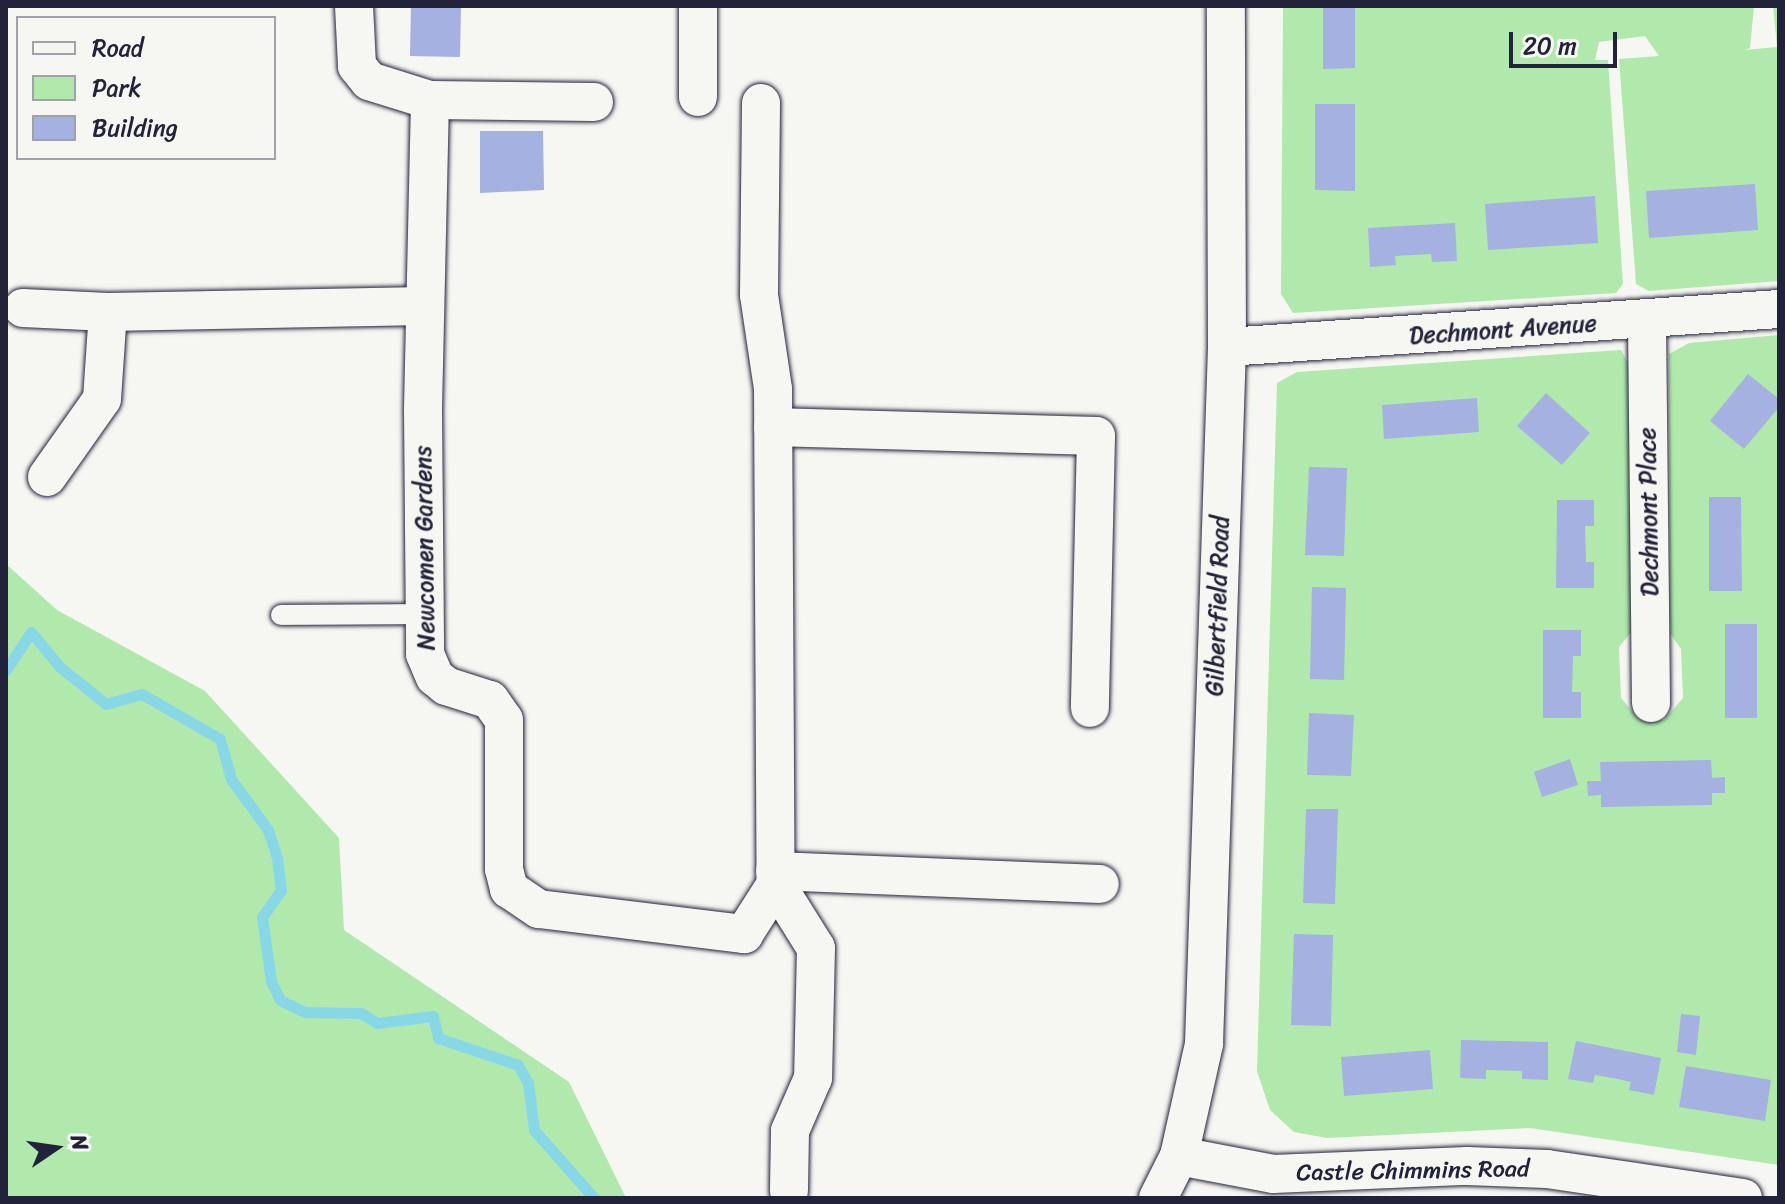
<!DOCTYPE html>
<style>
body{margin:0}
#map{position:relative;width:1785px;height:1204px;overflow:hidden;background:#f6f6f2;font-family:Sriracha,sans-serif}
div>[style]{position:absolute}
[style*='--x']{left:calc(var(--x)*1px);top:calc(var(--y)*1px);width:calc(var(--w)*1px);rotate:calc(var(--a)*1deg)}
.green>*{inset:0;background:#b1e9ac}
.stream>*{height:11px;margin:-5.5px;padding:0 5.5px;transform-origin:5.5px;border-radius:5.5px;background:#88d7e6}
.building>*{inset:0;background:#a4b1e1}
.roads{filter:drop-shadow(0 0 2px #22223b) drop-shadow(0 0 2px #22223b)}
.lane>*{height:20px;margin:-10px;padding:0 10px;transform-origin:10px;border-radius:10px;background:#f6f6f2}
.street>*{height:38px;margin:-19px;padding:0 19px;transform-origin:19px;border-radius:19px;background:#f6f6f2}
span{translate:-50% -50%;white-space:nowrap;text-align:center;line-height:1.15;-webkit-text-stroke:7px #f6f6f2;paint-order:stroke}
.street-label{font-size:24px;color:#22223b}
.frame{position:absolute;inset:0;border:8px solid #22223b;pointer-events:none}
.legend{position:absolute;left:16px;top:16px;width:260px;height:144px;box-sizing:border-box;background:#f6f6f2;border:2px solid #a1a1a9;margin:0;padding:10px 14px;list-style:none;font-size:24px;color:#22223b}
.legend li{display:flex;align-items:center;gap:16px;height:40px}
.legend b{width:40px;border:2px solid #a1a1a9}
.north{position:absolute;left:16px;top:1108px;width:80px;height:80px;-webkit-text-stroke:6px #f6f6f2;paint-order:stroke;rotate:77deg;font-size:22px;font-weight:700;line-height:32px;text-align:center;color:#22223b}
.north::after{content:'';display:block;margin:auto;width:28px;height:36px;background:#22223b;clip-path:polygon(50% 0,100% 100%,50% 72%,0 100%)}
.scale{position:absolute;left:1509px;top:32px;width:108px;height:36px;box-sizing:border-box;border:4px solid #22223b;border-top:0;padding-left:10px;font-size:24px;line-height:28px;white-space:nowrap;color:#22223b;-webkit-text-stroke:6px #f6f6f2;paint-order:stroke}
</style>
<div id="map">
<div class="green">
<div style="clip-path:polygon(1283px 6px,1754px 6px,1750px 48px,1745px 50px,1777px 47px,1773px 6px,1779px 6px,1779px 281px,1649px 291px,1636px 284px,1619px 59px,1659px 56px,1645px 36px,1599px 42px,1595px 60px,1608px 60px,1623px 284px,1616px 293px,1293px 313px,1281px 294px)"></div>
<div style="clip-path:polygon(1779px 335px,1779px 1165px,1530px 1128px,1327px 1138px,1294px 1132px,1270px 1110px,1257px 1071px,1277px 383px,1297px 372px,1621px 350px,1629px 364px,1633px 630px,1619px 647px,1621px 698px,1640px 720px,1664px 720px,1683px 698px,1681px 649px,1670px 633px,1669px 354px,1689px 343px)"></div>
<div style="clip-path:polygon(6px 564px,57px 610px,205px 691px,339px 838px,344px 930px,569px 1082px,626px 1198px,6px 1198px)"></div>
</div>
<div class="stream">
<div style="--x:6;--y:670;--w:45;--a:-56.7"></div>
<div style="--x:31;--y:632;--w:45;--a:50.4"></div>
<div style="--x:60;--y:667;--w:59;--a:38.8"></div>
<div style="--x:106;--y:704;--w:37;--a:-16"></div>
<div style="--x:142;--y:694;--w:90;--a:30"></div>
<div style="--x:220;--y:739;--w:41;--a:74.6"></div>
<div style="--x:231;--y:779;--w:63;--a:54"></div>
<div style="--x:268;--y:830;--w:29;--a:72"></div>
<div style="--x:277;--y:858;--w:32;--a:83"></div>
<div style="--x:281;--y:890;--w:33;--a:125"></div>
<div style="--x:262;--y:917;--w:65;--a:82"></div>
<div style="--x:271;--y:981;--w:21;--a:65"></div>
<div style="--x:280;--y:1000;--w:28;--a:26"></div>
<div style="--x:305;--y:1012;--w:56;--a:1"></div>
<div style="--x:361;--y:1013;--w:19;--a:32"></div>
<div style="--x:377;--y:1023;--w:56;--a:-7.1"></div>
<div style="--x:433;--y:1016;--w:23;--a:77"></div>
<div style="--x:438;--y:1038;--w:84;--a:18.6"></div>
<div style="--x:518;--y:1065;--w:21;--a:61"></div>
<div style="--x:528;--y:1083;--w:47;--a:82.7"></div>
<div style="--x:534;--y:1130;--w:91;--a:48.6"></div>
</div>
<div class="building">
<div style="clip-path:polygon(411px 6px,461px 7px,460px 57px,410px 56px)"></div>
<div style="clip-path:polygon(1323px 6px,1355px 6px,1355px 68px,1323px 69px)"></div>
<div style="clip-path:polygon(1315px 104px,1355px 104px,1355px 191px,1315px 190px)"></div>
<div style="clip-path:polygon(480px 131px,543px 131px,544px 190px,480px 193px)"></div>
<div style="clip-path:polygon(1755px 184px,1758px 230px,1649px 238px,1646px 191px)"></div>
<div style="clip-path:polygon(1595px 196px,1598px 243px,1488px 250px,1485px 204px)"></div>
<div style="clip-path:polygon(1455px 223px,1457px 261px,1432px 262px,1431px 254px,1395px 256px,1396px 265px,1370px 267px,1368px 228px)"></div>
<div style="clip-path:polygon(1748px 374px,1779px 399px,1779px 407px,1744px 449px,1710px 421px)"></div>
<div style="clip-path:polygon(1546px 393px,1590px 433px,1562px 465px,1517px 426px)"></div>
<div style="clip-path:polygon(1477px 398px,1479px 432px,1384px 439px,1382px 405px)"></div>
<div style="clip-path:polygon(1309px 467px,1347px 468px,1344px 556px,1305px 555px)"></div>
<div style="clip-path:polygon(1709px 497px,1741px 497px,1742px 591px,1709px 591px)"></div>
<div style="clip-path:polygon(1557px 500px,1594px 500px,1594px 526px,1585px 526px,1586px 562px,1594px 562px,1594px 588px,1556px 588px)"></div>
<div style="clip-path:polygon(1312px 587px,1346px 588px,1344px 680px,1310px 679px)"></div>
<div style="clip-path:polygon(1725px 624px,1757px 624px,1757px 718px,1725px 718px)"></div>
<div style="clip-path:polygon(1543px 630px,1581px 630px,1581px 656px,1573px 656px,1572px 692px,1581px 692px,1581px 718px,1543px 718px)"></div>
<div style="clip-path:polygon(1309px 713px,1354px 715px,1351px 776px,1307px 775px)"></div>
<div style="clip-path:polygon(1570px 759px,1578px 785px,1542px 797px,1534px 772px)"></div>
<div style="clip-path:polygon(1711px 760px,1712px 778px,1725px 777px,1725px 793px,1712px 793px,1712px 805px,1601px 807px,1601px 795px,1588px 796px,1587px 781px,1601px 781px,1600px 762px)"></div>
<div style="clip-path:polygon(1306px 809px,1338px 809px,1335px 904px,1303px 903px)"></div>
<div style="clip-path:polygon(1294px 934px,1333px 935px,1331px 1026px,1291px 1025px)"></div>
<div style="clip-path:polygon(1681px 1014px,1700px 1016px,1696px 1055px,1677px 1052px)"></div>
<div style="clip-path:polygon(1461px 1040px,1548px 1042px,1548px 1080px,1522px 1079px,1522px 1071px,1486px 1070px,1486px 1079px,1460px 1078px)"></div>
<div style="clip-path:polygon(1576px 1041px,1661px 1058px,1654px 1095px,1629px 1090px,1631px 1082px,1613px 1078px,1595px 1075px,1593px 1083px,1568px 1079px)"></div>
<div style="clip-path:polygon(1430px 1050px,1433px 1089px,1344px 1096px,1341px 1057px)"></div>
<div style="clip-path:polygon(1686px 1066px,1771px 1080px,1765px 1121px,1679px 1107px)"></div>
</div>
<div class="roads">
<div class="lane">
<div style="--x:281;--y:615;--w:144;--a:-0.4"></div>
</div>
<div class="street">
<div style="--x:354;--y:6;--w:60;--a:87.1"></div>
<div style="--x:357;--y:66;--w:19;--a:51"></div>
<div style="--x:369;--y:81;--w:64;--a:17.3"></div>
<div style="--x:430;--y:100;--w:164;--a:0.7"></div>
<div style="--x:698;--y:97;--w:91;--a:-90"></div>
<div style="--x:430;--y:100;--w:310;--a:91.3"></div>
<div style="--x:423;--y:410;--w:244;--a:89.5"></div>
<div style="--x:425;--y:654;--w:25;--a:67"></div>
<div style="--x:435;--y:677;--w:14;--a:39"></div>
<div style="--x:446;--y:686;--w:46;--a:17.7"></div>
<div style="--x:490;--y:700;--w:24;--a:55"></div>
<div style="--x:504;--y:720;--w:149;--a:90"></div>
<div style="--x:504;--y:869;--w:21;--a:76"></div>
<div style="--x:509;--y:889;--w:36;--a:34"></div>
<div style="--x:539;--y:909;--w:207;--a:7"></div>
<div style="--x:744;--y:934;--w:59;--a:-57.4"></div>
<div style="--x:761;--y:103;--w:192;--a:90.6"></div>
<div style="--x:759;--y:295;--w:95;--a:81.5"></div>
<div style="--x:773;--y:389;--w:495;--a:89.7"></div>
<div style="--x:776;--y:884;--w:75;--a:58"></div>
<div style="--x:816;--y:948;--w:130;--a:91.3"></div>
<div style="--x:813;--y:1078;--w:58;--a:113.5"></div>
<div style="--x:790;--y:1131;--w:60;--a:91"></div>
<div style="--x:23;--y:308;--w:85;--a:2.7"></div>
<div style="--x:108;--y:312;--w:317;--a:-1.1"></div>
<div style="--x:1647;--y:321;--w:382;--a:89.4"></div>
<div style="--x:1227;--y:347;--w:553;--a:-3.94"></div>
<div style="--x:773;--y:427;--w:323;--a:1.6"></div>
<div style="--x:1096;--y:436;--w:272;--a:91.3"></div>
<div style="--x:47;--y:477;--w:95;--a:-54.8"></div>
<div style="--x:102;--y:399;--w:87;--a:-86.1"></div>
<div style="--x:775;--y:871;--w:325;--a:2.3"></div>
<div style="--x:1179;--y:1156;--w:96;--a:10.8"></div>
<div style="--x:1273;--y:1174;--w:194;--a:-2.4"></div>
<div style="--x:1467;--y:1166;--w:80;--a:2.1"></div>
<div style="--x:1547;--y:1169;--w:198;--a:8.4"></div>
<div style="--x:1158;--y:1198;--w:47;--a:-63.4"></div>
<div style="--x:1179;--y:1156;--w:115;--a:-77.4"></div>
<div style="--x:1204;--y:1044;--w:697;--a:-88.11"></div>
<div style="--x:1227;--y:347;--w:341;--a:-90.2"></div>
</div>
</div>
<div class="street-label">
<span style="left:1503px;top:330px;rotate:-4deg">Dechmont Avenue</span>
<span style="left:1649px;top:512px;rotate:-91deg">Dechmont Place</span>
<span style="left:425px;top:548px;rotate:-91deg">Newcomen Gardens</span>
<span style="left:1218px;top:606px;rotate:-88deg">Gilbertfield Road</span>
<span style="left:1413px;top:1171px;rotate:-1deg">Castle Chimmins Road</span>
</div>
<div class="frame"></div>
<ul class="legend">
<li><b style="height:10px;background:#f6f6f2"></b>Road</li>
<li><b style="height:22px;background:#b1e9ac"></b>Park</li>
<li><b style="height:22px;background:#a4b1e1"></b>Building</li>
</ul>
<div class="north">N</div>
<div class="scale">20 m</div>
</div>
